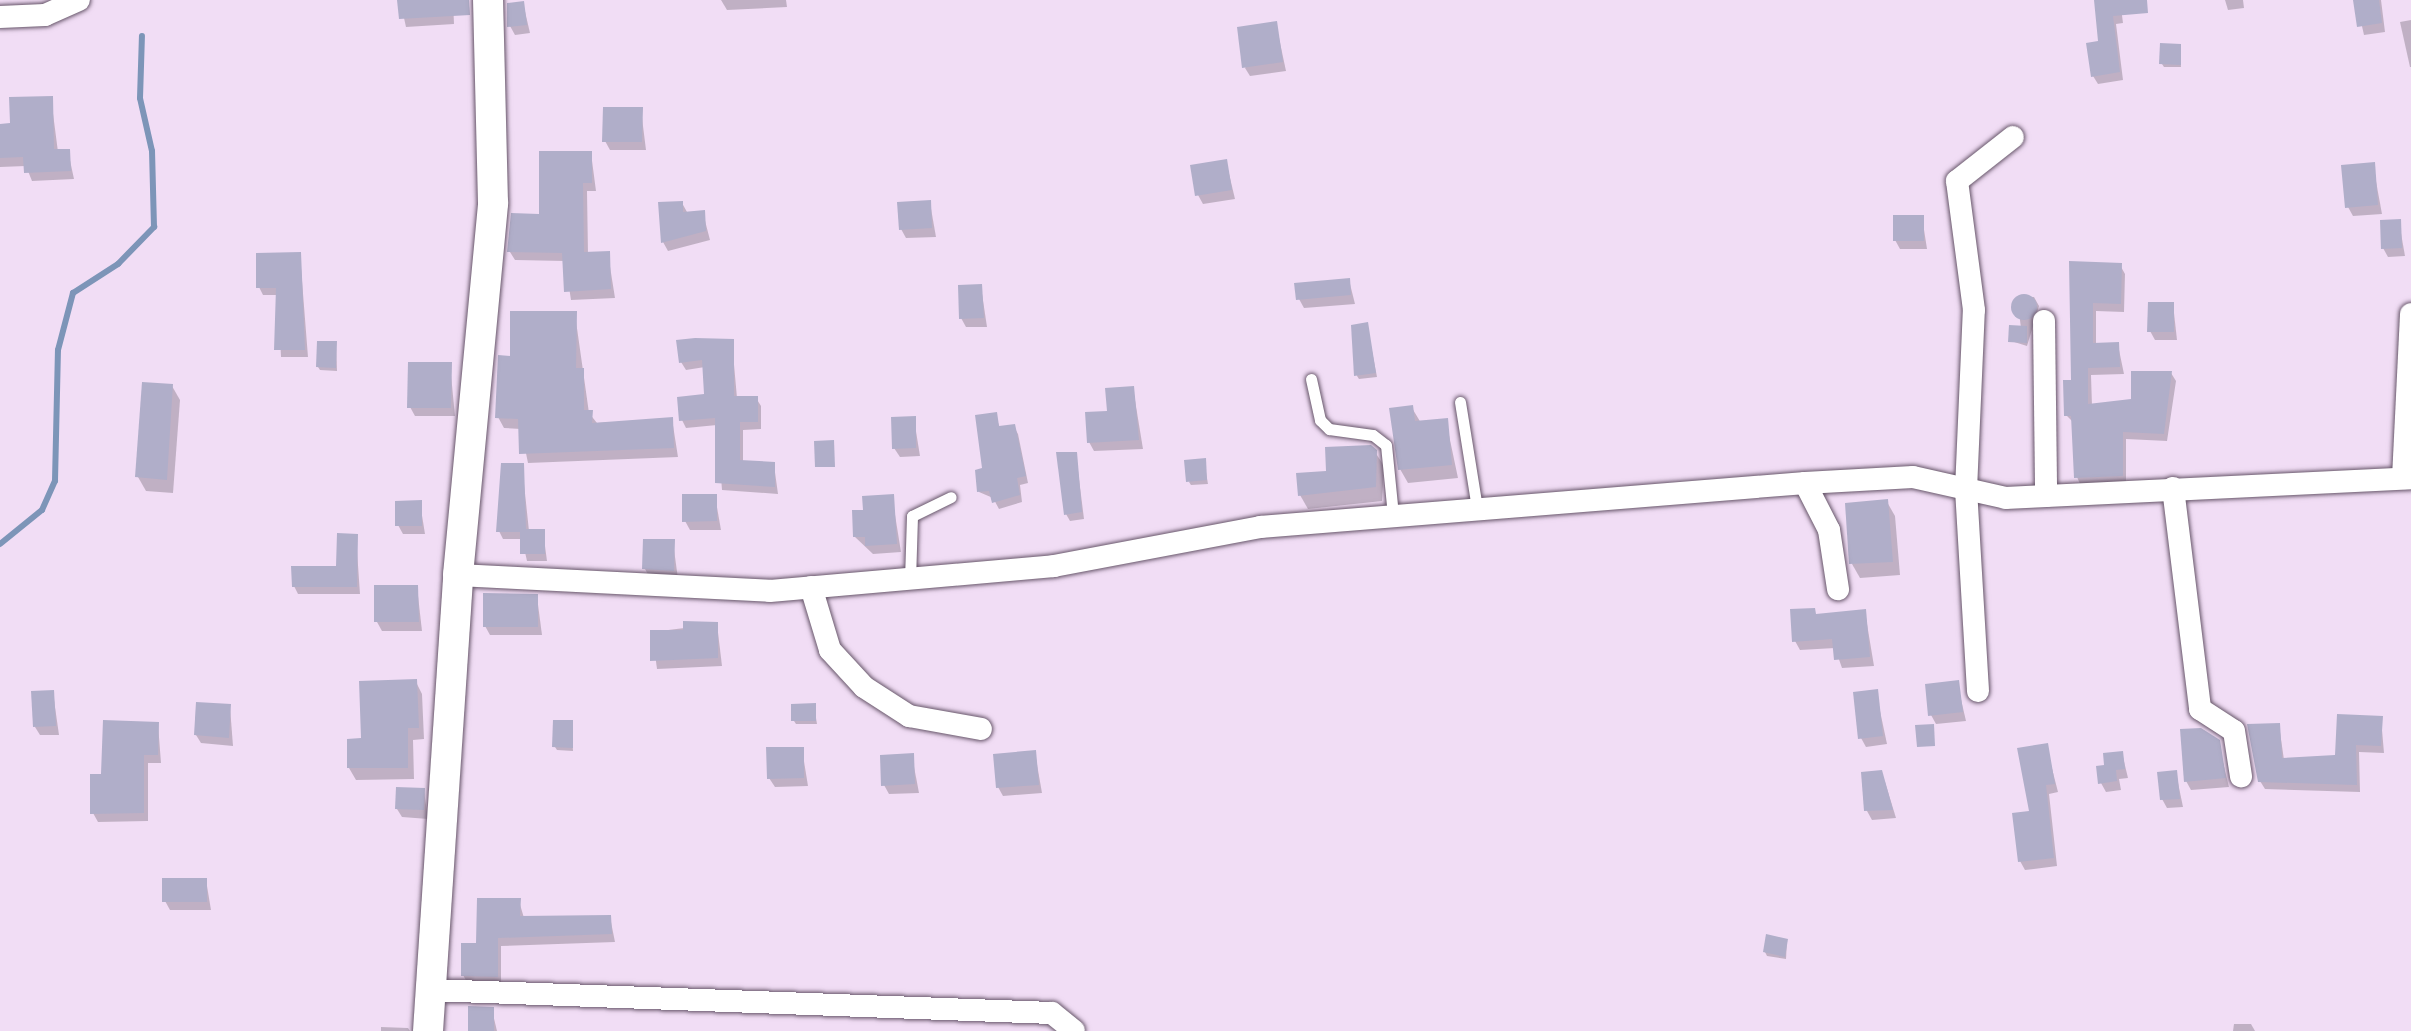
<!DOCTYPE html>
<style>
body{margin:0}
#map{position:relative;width:2411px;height:1031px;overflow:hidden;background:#f1ddf5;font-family:Manrope,sans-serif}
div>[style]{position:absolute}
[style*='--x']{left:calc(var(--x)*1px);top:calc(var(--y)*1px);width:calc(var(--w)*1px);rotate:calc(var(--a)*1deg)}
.shadow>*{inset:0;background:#0003}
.stream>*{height:6px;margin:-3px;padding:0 3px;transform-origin:3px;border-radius:3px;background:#7d95b8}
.building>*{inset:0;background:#b0aec9}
.round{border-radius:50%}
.roads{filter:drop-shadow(0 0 2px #67566a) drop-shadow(0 0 2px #67566a)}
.lane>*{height:11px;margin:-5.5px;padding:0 5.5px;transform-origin:5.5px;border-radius:5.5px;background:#fff}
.street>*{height:22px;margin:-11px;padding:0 11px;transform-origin:11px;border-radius:11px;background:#fff}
.secondary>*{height:30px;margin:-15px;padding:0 15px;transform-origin:15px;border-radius:15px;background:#fff}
span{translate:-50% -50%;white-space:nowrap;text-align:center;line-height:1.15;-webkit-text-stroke:8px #fcecff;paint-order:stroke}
</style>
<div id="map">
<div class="shadow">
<div style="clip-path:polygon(400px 0,453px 0,454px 24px,406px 27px)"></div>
<div style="clip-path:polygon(721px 0,786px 0,787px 7px,727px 10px)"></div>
<div style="clip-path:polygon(2097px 0,2120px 0,2123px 23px,2116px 24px,2123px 80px,2098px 84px,2093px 76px,2101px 44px)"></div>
<div style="clip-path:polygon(2225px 0,2243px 0,2244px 8px,2228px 10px)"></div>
<div style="clip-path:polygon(2356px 0,2381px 0,2385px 32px,2364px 35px)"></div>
<div style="clip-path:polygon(523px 3px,530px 33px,515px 35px,510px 26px)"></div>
<div style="clip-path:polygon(2411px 20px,2411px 67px,2410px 67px,2400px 22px)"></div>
<div style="clip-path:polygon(1276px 24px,1286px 71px,1250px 76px,1245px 68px)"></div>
<div style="clip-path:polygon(2180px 46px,2181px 67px,2164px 67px,2162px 64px)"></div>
<div style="clip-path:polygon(51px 98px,58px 152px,68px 151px,74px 179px,32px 181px,26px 166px,0 167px,0 126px,13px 125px)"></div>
<div style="clip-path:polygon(641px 110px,646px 150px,610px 150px,605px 141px)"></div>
<div style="clip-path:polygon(591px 153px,596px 191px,587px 191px,588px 254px,608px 254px,615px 298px,571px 300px,565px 261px,515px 260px,510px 252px)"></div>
<div style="clip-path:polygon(1226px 161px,1235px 199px,1203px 204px,1198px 195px)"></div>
<div style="clip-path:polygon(2373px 165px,2382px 214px,2353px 216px,2348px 207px)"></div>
<div style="clip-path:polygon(682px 203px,687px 212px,703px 213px,710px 240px,668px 251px,663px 242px)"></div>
<div style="clip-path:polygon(930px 203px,936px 237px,906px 238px,901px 229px)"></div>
<div style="clip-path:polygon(1922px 217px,1927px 249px,1900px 249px,1895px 240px)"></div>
<div style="clip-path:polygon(2399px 222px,2405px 256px,2388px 257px,2383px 248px)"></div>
<div style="clip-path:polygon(300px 255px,308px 357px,281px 357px,278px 295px,263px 295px,259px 287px)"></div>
<div style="clip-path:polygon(2072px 264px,2120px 265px,2125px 274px,2124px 312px,2096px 311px,2096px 346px,2118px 345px,2124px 374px,2091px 375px,2092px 406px,2134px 402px,2171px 373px,2176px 381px,2167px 441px,2126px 439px,2126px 484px,2081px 486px,2077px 477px,2074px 423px,2066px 415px,2073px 383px)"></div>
<div style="clip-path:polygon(1349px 280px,1355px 304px,1304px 308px,1299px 299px)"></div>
<div style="clip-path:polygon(981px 287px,987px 327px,966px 327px,961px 318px)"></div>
<div style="clip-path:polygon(2017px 297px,2034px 297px,2039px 306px,2027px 346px,2011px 341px,2021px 328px)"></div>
<div style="clip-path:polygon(2173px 304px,2177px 340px,2155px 340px,2150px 331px)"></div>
<div style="clip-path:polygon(575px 314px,589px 413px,597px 423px,672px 419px,678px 457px,528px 463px,521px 429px,504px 428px,498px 417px,512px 358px)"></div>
<div style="clip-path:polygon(1367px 325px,1377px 377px,1359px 379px,1357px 376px)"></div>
<div style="clip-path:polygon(732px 342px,737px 398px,756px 398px,761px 406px,761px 429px,743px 430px,743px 462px,774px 465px,778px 494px,722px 490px,717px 425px,686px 428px,682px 420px,707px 396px,705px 367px,686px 370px,681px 362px)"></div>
<div style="clip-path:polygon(336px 344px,337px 371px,320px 370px,318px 367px)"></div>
<div style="clip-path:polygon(450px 365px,455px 416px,415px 416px,410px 407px)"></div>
<div style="clip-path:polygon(172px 386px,180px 400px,173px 493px,146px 491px,138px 477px)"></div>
<div style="clip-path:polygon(1133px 388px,1143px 449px,1094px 451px,1089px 442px)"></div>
<div style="clip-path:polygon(1412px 408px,1421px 423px,1446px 421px,1458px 478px,1408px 483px,1400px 469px)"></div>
<div style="clip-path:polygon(995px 415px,1000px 428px,1014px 427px,1018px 434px,1028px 483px,1020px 485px,1022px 502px,999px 509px,993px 498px,979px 492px)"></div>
<div style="clip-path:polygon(914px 419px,920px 456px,900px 457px,894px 448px)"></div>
<div style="clip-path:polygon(1375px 452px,1384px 466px,1382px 501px,1308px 509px,1300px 495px)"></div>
<div style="clip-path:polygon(1076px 455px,1084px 519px,1070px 521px,1066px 514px)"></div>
<div style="clip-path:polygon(1204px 461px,1208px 484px,1191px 485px,1189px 482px)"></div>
<div style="clip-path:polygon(522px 465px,529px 531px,543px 531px,547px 561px,527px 561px,522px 539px,503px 539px,499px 531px)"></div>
<div style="clip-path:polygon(715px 496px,721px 530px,690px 530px,685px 521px)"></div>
<div style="clip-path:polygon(892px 496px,901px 552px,873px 554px,855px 537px,866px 512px)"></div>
<div style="clip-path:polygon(1887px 502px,1895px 516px,1900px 575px,1860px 578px,1852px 564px)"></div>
<div style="clip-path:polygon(420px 503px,425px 534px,403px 534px,398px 525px)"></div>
<div style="clip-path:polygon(356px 536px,360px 594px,298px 594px,294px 586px,339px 568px)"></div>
<div style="clip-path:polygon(673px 542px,678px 579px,650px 578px,645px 569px)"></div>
<div style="clip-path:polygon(417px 587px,422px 631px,382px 631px,377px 622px)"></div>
<div style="clip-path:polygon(537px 597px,542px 635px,490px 635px,485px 626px)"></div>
<div style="clip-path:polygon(1865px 612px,1874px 666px,1842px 668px,1835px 648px,1800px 650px,1795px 641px,1817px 616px)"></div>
<div style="clip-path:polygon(717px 624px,722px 666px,657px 669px,652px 632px)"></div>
<div style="clip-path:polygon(416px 682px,422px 694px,424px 739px,413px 740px,414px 779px,356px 780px,349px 768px,363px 741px)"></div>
<div style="clip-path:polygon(1957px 682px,1966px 721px,1936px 724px,1931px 715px)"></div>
<div style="clip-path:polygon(1876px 692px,1887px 744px,1866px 747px,1861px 738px)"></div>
<div style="clip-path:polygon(53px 693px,59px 735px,40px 735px,35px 727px)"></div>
<div style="clip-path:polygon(814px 706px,817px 724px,796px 724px,794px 721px)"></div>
<div style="clip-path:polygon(230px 707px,233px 746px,201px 743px,196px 735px)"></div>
<div style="clip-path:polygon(2381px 718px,2384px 753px,2359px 752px,2360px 792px,2265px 789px,2260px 781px,2279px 725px,2284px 760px,2338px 758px)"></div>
<div style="clip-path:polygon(571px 723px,573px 751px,557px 750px,555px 747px)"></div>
<div style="clip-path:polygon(158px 724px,161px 763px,148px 763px,148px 821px,98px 822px,93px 813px,103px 776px)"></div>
<div style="clip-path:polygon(2218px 742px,2229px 787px,2191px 790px,2186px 781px)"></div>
<div style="clip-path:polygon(2046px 745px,2058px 792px,2049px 794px,2057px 866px,2025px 870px,2020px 861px)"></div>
<div style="clip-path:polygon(802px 749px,808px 786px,775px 787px,769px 778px)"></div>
<div style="clip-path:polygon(1035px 753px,1042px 793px,1003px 796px,998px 787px)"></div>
<div style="clip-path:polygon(2122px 753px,2128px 778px,2119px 779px,2121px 790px,2106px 792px,2101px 783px,2107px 767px)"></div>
<div style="clip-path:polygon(912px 756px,919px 793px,889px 794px,884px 785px)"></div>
<div style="clip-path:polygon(1880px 773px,1885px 782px,1896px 818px,1872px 820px,1867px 811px)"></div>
<div style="clip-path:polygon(2176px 773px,2183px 807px,2167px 808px,2162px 799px)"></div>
<div style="clip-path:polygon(424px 791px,428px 819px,402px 817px,397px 809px)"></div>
<div style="clip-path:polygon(206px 880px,211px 910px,170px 910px,165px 901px)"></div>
<div style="clip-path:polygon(519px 901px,524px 918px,610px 917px,615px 942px,501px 946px,501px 986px,468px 984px,463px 975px)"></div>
<div style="clip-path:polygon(1787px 941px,1786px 959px,1767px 956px,1765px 952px)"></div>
<div style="clip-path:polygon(492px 1010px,497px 1031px,471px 1031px)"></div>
<div style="clip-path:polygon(2234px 1024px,2251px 1024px,2255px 1031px,2233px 1031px)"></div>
<div style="clip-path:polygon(381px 1027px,408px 1028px,410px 1031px,381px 1031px)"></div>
</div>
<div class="stream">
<div style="--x:0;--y:544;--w:54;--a:-39"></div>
<div style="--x:42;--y:510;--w:32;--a:-66"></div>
<div style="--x:55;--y:481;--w:131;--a:-88.7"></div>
<div style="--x:58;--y:350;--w:59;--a:-75.3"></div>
<div style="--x:73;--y:293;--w:54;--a:-32.8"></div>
<div style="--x:118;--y:264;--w:52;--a:-45.8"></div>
<div style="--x:154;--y:227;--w:76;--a:-91.5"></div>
<div style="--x:152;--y:151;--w:54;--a:-102.8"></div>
<div style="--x:140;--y:98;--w:62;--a:-88.2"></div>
</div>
<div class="building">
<div style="clip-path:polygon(397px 0,469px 0,470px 15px,399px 19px)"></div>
<div style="clip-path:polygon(2094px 0,2147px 0,2148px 13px,2113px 16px,2120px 72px,2091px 77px,2086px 43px,2098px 41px)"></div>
<div style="clip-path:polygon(2353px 0,2379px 0,2382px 23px,2357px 27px)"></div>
<div style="clip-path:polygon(524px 1px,527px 25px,507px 27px,507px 3px)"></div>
<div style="clip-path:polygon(1277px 21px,1283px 62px,1242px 68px,1237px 27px)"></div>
<div style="clip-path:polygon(2160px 43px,2181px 44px,2181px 65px,2159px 64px)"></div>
<div style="clip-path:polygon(53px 96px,54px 149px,70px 149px,71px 171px,24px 173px,23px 157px,0 158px,0 124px,10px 123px,9px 97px)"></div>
<div style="clip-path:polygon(603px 107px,643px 107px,642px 142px,602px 142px)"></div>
<div style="clip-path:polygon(539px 151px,592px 151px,592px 183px,583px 183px,584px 252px,610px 251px,611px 289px,564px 292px,562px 253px,507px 252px,511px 213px,539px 214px)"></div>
<div style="clip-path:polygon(1227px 159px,1232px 190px,1195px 196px,1190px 165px)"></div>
<div style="clip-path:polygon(2375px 162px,2378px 205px,2345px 208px,2341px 165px)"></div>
<div style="clip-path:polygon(931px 200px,932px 228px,899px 230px,897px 202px)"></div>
<div style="clip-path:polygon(683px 201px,683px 212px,705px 210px,706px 231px,661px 243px,658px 202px)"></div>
<div style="clip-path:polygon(1893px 215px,1924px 215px,1924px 241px,1893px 241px)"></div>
<div style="clip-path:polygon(2401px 219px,2402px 248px,2381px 249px,2380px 220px)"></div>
<div style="clip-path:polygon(301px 252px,305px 350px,274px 350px,276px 288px,256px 288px,256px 253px)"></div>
<div style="clip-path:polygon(2069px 261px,2122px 263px,2121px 304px,2093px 303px,2093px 343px,2119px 342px,2120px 367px,2088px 368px,2088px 404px,2131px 399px,2131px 371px,2172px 371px,2164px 434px,2123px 432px,2123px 476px,2074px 478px,2071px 416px,2064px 416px,2063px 380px,2071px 380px)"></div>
<div style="clip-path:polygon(1350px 278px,1351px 295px,1296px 300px,1294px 283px)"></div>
<div style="clip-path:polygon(982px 284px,984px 318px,959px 319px,958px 285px)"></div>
<div class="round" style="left:2011px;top:294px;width:26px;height:26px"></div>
<div style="clip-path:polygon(2148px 302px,2174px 302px,2174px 332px,2147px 332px)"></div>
<div style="clip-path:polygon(510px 311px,577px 311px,576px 368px,584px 368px,584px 410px,593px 410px,592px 423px,673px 417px,674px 448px,519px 454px,518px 419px,495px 418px,498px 355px,510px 356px)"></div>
<div style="clip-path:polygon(1368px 322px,1376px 373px,1354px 376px,1351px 325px)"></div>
<div style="clip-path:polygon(2009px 325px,2027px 326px,2027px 343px,2008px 342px)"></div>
<div style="clip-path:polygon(695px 338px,734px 339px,734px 396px,758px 396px,758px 422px,740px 422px,740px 460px,775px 462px,775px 487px,715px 483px,715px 418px,679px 421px,677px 397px,704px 394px,702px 360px,679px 363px,676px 340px)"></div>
<div style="clip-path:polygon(317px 341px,337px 341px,336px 368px,316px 367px)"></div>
<div style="clip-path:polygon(408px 362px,452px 362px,451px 408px,407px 408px)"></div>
<div style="clip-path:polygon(142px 382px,173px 384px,167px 480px,135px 477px)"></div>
<div style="clip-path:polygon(1134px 386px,1139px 440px,1087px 443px,1085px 412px,1107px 411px,1105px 388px)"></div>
<div style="clip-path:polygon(1413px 405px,1415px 421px,1448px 418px,1452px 465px,1398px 470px,1389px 408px)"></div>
<div style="clip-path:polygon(997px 412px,999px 426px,1015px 424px,1026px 476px,1017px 478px,1020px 495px,992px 503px,989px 491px,977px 492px,975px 470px,982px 468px,975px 415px)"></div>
<div style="clip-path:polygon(916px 416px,916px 448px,892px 449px,891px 417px)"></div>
<div style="clip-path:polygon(834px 440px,835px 467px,815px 467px,814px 441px)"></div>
<div style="clip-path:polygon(1371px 445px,1377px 450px,1376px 487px,1298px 496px,1296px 473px,1326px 471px,1325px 447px)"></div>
<div style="clip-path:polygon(1056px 452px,1077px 452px,1082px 512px,1064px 515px)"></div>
<div style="clip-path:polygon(1206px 458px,1207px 480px,1186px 482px,1184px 460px)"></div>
<div style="clip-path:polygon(501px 463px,524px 463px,526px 529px,545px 529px,545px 554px,520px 554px,520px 532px,496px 532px)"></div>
<div style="clip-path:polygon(682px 494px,717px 494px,717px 521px,682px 522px)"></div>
<div style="clip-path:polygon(894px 494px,897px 544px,865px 546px,865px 537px,853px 537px,852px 510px,863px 510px,862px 496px)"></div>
<div style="clip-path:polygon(1888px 499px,1893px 562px,1849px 564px,1845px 503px)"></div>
<div style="clip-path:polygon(422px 500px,422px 526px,395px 526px,395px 501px)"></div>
<div style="clip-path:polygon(337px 533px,358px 534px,357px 587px,292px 587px,291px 566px,336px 566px)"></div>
<div style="clip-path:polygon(643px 539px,675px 539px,674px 571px,642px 569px)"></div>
<div style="clip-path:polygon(374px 585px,418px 585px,419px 622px,374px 622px)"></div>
<div style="clip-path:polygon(483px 593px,538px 594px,538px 627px,483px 627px)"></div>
<div style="clip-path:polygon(1815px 608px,1816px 614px,1866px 609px,1870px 657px,1834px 660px,1832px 639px,1792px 642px,1790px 609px)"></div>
<div style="clip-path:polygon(683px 621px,718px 622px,718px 658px,650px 661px,650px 630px,683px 630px)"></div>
<div style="clip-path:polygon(417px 679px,419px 728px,408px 728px,408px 768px,347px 768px,347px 739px,361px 738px,359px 681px)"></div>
<div style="clip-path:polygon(1959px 680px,1963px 712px,1928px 716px,1925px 684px)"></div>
<div style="clip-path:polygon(1878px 689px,1883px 736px,1858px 739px,1853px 692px)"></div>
<div style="clip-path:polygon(54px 690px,56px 726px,33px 727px,31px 691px)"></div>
<div style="clip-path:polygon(196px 702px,231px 704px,229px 738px,194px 735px)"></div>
<div style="clip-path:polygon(816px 703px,816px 721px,791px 721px,791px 704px)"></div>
<div style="clip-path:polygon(2337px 714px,2383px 716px,2381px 746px,2356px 745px,2357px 785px,2258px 782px,2247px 724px,2280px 723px,2282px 758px,2335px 755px)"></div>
<div style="clip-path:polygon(103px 720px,159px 722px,158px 755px,144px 755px,144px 813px,90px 814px,90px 774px,101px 774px)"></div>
<div style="clip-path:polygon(553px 720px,573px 720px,573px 748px,552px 747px)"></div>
<div style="clip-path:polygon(1934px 724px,1935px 746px,1917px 747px,1915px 725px)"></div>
<div style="clip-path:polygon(2201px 728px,2220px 740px,2226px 778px,2184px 782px,2180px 729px)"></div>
<div style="clip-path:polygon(2048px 743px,2055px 784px,2046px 785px,2054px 858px,2018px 862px,2012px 813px,2029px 811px,2017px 748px)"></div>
<div style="clip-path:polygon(766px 747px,804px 747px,804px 778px,767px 779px)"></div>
<div style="clip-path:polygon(1036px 750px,1039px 785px,996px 788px,993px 754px)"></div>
<div style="clip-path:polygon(2123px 751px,2125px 769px,2116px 770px,2117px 781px,2098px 784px,2096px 766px,2104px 765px,2103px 753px)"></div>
<div style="clip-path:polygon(914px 753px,915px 784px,881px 786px,880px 755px)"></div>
<div style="clip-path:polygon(1882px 770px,1893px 810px,1864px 811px,1861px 772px)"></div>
<div style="clip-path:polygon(2177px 770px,2180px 799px,2160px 800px,2157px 772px)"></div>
<div style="clip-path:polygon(396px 787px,425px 788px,424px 810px,395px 809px)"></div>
<div style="clip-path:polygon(162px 878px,207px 878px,207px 902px,162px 902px)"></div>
<div style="clip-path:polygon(477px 898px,521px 898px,520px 916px,611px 915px,612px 934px,498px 938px,498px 977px,461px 976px,461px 943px,476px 943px)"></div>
<div style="clip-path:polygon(1766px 934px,1788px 939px,1785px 957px,1763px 952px)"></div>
<div style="clip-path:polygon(468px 1006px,494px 1007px,494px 1031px,468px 1031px)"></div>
</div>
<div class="roads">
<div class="lane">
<div style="--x:1311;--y:379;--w:42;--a:77.6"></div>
<div style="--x:1320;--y:420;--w:13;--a:45"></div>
<div style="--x:1329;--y:429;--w:44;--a:7.8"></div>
<div style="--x:1373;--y:435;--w:16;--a:38"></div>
<div style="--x:1386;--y:445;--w:70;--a:84.3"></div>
<div style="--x:1460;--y:402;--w:107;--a:80.9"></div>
<div style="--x:910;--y:580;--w:64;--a:-88.2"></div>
<div style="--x:912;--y:516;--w:43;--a:-26"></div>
</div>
<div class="street">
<div style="--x:0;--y:17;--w:45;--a:-2.5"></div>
<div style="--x:45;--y:15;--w:37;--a:-24"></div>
<div style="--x:2044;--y:321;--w:175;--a:89.3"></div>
<div style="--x:2403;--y:478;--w:164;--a:-87.2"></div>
<div style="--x:1805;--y:483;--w:53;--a:62.9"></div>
<div style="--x:1829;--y:530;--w:60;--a:81.3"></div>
<div style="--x:2173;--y:488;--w:223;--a:83"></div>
<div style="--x:2200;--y:709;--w:40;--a:32.9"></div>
<div style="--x:2234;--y:731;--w:46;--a:81.2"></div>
<div style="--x:458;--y:575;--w:312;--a:2.9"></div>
<div style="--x:770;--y:591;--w:285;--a:-5"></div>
<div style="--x:1054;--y:566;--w:210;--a:-10.7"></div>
<div style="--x:1260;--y:527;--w:547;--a:-4.62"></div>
<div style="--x:1805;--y:483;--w:108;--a:-3.2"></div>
<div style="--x:1913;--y:477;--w:95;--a:12.7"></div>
<div style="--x:2006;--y:498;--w:405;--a:-2.8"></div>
<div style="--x:811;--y:587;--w:66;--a:73.2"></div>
<div style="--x:830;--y:650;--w:50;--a:47.4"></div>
<div style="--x:864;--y:687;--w:54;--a:32.8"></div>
<div style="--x:909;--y:716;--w:73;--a:10.2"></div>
<div style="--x:1978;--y:691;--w:201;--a:-93.4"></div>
<div style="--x:1966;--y:490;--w:180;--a:-87.5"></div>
<div style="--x:1974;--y:310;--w:130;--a:-97.5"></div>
<div style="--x:1957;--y:181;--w:71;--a:-38.2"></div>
<div style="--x:431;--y:990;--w:621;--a:2.12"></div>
<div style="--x:1052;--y:1013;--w:28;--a:39"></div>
</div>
<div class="secondary">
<div style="--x:428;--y:1031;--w:457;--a:-86.2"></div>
<div style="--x:458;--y:575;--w:374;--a:-84.6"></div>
<div style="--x:493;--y:203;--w:203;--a:-91.4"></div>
</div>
</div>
</div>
